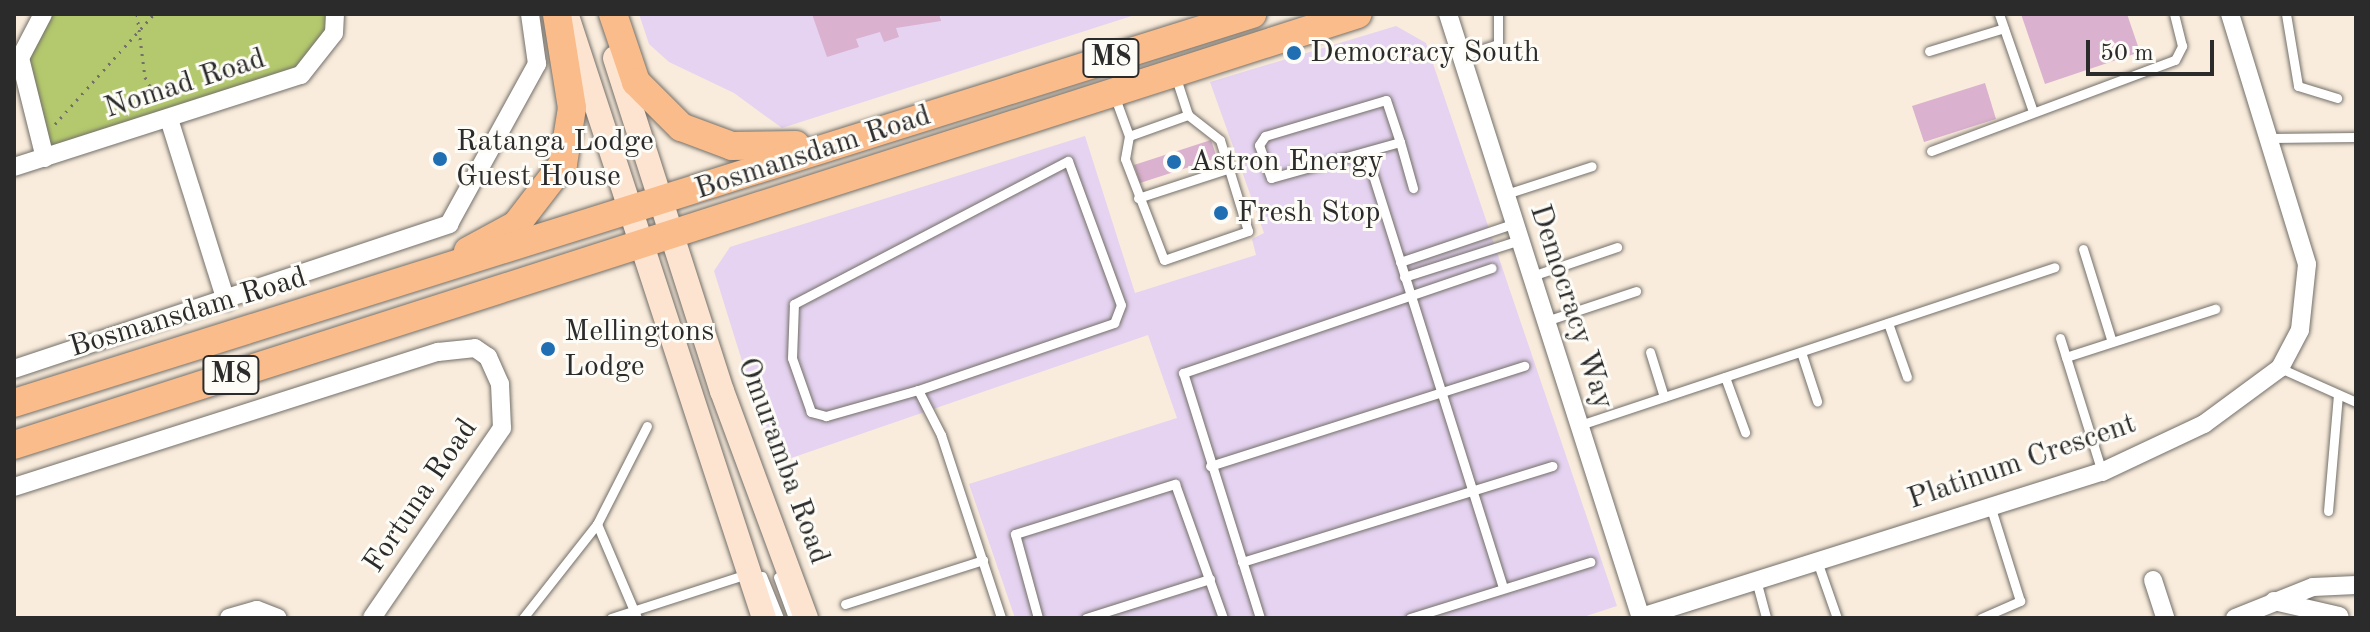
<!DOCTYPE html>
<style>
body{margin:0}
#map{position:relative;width:2370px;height:632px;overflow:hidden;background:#f9ecdc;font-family:"Old Standard TT",serif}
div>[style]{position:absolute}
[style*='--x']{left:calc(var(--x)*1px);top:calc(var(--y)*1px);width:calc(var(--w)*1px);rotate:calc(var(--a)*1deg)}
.built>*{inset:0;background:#e5d3f1}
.green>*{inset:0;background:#b4c96d}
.building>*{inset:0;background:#dab1ce}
.path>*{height:3px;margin-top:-1.5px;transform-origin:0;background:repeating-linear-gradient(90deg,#736f69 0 2px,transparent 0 8px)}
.roads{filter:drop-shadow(0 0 2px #736f69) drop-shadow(0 0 2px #736f69)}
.lane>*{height:9px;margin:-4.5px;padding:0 4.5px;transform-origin:4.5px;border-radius:4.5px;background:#fff}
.street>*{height:18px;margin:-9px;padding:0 9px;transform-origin:9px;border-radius:9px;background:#fff}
.secondary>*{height:24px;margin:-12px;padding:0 12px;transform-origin:12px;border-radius:12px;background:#fde4d0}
.primary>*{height:28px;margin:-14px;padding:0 14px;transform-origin:14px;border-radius:14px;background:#f9bc8a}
.dots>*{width:22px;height:22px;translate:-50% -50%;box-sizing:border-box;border:4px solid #fdfcf7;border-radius:50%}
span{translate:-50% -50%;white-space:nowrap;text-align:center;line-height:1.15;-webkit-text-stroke:6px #fdfcf7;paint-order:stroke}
.shield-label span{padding:2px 6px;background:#fdfcf7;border:2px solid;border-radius:6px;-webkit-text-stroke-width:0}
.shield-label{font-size:28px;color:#2b2b2b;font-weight:700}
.poi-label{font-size:30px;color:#2b2b2b}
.left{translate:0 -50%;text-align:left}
.street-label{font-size:30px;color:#2b2b2b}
.frame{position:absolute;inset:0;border:16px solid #2b2b2b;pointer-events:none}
.scale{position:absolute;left:2086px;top:40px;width:128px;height:36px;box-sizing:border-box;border:4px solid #2b2b2b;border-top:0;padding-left:10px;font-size:24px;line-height:28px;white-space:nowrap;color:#2b2b2b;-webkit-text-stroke:6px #fdfcf7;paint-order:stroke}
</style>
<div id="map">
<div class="built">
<div style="clip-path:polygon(639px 14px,1138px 14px,782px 128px,734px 93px,669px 62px,649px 44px)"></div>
<div style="clip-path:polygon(1396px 26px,1426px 43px,1617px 606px,1580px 618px,1015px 618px,969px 484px,1177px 418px,1148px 335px,774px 464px,714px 271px,730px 247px,1085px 136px,1135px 293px,1256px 255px,1252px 239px,1264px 233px,1210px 82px)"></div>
</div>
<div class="green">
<div style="clip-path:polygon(41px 14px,331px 14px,312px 66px,46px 159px,21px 48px)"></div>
</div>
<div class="building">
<div style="clip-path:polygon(812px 14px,939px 14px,941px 21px,896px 28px,899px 37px,884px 42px,880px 32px,856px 39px,859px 47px,827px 57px)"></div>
<div style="clip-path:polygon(2021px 14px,2127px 14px,2140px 52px,2045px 84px)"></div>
<div style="clip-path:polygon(1985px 83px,1996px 119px,1924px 142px,1912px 106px)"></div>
<div style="clip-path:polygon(1211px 140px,1217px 158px,1140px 183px,1134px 165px)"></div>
</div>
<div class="path">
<div style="--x:137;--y:14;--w:64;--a:82.8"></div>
<div style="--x:145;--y:77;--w:29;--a:61"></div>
<div style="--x:55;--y:124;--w:148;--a:-48"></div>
</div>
<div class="roads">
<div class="lane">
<div style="--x:1999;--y:14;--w:101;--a:70.8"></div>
<div style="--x:2286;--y:14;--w:73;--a:80.5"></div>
<div style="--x:2298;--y:86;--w:41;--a:17.1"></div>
<div style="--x:1929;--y:51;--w:78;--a:-17"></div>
<div style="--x:1461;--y:56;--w:39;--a:-18"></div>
<div style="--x:1498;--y:44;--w:30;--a:-90"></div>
<div style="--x:1114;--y:95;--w:44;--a:69.9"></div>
<div style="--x:1129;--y:136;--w:23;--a:100"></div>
<div style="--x:1125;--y:159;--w:108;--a:68.9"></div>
<div style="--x:1164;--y:260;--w:89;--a:-19"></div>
<div style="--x:1248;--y:231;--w:95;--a:-107.1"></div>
<div style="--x:1220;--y:140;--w:41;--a:-142"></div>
<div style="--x:1386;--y:100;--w:44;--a:71.6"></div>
<div style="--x:1400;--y:142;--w:134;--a:164.4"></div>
<div style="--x:1271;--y:178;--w:35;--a:-110"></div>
<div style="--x:1259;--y:145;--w:11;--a:-56"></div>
<div style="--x:1265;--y:136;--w:126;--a:-16.6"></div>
<div style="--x:1129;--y:136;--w:63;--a:-19.6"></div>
<div style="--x:1188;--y:115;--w:42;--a:-108"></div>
<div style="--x:2271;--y:138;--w:85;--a:-0.7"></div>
<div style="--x:1400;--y:142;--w:48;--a:74.2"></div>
<div style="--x:1931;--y:151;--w:260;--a:-20.5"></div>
<div style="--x:2175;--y:60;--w:16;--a:-63"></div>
<div style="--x:2182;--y:46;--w:33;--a:-104"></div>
<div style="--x:1366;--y:153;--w:456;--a:72.5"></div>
<div style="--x:1068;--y:161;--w:153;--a:69.8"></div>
<div style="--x:1121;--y:305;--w:19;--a:111"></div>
<div style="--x:1114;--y:323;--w:207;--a:161.1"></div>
<div style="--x:918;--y:390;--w:96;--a:164.2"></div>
<div style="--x:826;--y:416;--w:16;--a:-165"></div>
<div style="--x:811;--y:412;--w:57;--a:-109.4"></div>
<div style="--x:792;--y:358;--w:54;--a:-87.9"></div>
<div style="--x:794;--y:304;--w:309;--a:-27.6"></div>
<div style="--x:1506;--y:194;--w:90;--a:-18"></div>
<div style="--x:1138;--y:198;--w:97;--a:-18.1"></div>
<div style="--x:2083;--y:249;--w:97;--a:72.7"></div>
<div style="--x:1400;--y:262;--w:121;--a:-18.7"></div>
<div style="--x:1532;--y:276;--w:90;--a:-18.8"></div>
<div style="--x:1404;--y:277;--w:122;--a:-17.7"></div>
<div style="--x:1546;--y:321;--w:95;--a:-18.4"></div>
<div style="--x:1888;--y:323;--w:57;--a:70.6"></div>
<div style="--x:2060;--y:338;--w:140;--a:72.6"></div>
<div style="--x:1650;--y:352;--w:47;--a:72.7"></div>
<div style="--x:1801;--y:352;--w:52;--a:71.9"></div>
<div style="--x:2066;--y:357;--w:157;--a:-17.9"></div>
<div style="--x:2280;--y:368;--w:83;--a:24.1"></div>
<div style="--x:1725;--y:377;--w:59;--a:70"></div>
<div style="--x:918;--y:390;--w:51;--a:62.9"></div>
<div style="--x:941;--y:435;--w:193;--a:71.8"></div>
<div style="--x:1580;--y:425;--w:500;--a:-18.4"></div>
<div style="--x:1210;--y:466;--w:330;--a:-17.7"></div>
<div style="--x:2328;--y:511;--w:117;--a:-85.1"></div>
<div style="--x:597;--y:524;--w:102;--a:66.9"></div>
<div style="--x:1817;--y:561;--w:60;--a:70.7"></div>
<div style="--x:1242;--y:562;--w:325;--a:-17.2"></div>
<div style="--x:762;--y:576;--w:45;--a:68"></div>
<div style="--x:778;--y:577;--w:44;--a:69.9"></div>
<div style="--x:1756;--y:580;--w:39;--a:75"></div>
<div style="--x:845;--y:604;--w:145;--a:-17.7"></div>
<div style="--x:523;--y:618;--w:120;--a:-51.8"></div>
<div style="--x:597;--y:524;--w:110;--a:-63"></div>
<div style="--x:611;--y:618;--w:143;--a:-17.9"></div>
<div style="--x:1038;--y:618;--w:87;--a:-105.3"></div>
<div style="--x:1015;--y:534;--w:168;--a:-17.4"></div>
<div style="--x:1175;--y:484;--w:142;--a:70.3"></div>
<div style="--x:1086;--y:618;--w:130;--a:-17.5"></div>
<div style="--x:1260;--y:618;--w:257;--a:-107.4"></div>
<div style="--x:1183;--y:373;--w:326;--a:-18.8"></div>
<div style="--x:1410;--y:618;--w:189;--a:-17.3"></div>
<div style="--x:1981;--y:618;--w:43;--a:-23.6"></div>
<div style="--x:2020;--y:601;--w:101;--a:-107.4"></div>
</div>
<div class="street">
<div style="--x:43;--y:14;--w:50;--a:117.6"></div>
<div style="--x:20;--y:58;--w:103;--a:76"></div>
<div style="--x:1448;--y:14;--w:634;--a:72.28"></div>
<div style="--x:169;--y:119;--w:191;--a:72.6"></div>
<div style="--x:14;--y:167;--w:301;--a:-17.8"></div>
<div style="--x:301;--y:75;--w:53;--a:-51.8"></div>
<div style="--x:334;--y:33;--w:19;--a:-87"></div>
<div style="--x:14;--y:369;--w:459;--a:-18.4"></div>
<div style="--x:449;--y:224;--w:183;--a:-61.2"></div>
<div style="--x:537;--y:64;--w:50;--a:-98"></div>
<div style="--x:14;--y:487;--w:445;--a:-17.7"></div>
<div style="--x:438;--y:352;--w:37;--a:-6"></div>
<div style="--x:475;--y:348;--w:16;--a:35"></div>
<div style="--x:488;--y:357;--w:30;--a:66"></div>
<div style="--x:500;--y:384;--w:44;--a:87.4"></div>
<div style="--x:502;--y:428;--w:230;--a:124.4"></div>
<div style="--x:2153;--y:580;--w:40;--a:72"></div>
<div style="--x:2274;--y:601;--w:67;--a:13"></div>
<div style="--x:1641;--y:617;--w:483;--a:-17.5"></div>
<div style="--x:2102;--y:472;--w:113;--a:-25.2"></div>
<div style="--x:2204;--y:424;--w:94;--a:-36.4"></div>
<div style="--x:2280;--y:368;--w:43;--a:-62.2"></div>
<div style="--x:2300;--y:330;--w:66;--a:-83.9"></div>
<div style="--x:2307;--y:264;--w:262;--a:-107.1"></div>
<div style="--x:229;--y:618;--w:29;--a:-16"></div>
<div style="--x:257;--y:610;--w:22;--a:21"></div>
<div style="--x:2235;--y:618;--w:84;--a:-21.7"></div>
<div style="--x:2313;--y:587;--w:43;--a:-2.7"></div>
</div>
<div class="secondary">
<div style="--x:567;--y:16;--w:633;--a:71.88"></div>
<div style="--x:615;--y:58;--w:350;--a:72.2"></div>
<div style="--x:722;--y:391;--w:242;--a:69.7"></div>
</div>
<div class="primary">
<div style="--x:613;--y:14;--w:72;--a:71.3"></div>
<div style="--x:636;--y:82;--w:64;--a:45"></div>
<div style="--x:681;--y:127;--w:54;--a:20.4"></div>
<div style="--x:732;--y:146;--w:64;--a:-0.9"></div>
<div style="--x:468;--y:251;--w:55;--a:-28.4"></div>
<div style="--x:516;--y:225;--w:77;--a:-52.4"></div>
<div style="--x:563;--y:164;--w:57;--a:-80.9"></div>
<div style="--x:572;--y:108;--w:95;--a:-99.1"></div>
<div style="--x:14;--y:403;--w:1298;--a:-17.44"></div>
<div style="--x:14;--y:445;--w:1411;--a:-17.78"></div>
</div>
</div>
<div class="dots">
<div style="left:1294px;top:53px;background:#1f6fb2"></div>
<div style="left:440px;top:159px;background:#1f6fb2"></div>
<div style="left:1174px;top:162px;background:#1f6fb2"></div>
<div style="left:1221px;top:213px;background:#1f6fb2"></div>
<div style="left:548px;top:349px;background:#1f6fb2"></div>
</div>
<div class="shield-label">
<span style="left:1111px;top:58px">M8</span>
<span style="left:231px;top:375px">M8</span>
</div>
<div class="poi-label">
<span class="left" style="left:1310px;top:53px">Democracy South</span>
<span class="left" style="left:456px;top:159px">Ratanga Lodge<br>Guest House</span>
<span class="left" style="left:1190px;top:162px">Astron Energy</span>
<span class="left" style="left:1237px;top:213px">Fresh Stop</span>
<span class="left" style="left:564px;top:349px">Mellingtons<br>Lodge</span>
</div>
<div class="street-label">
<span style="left:185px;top:84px;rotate:-18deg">Nomad Road</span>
<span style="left:813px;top:153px;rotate:-18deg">Bosmansdam Road</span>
<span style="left:1571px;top:307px;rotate:72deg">Democracy Way</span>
<span style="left:188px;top:313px;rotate:-17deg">Bosmansdam Road</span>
<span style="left:783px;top:461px;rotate:70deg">Omuramba Road</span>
<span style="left:2022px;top:462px;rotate:-19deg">Platinum Crescent</span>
<span style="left:421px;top:496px;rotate:-56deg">Fortuna Road</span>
</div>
<div class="frame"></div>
<div class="scale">50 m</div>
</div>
